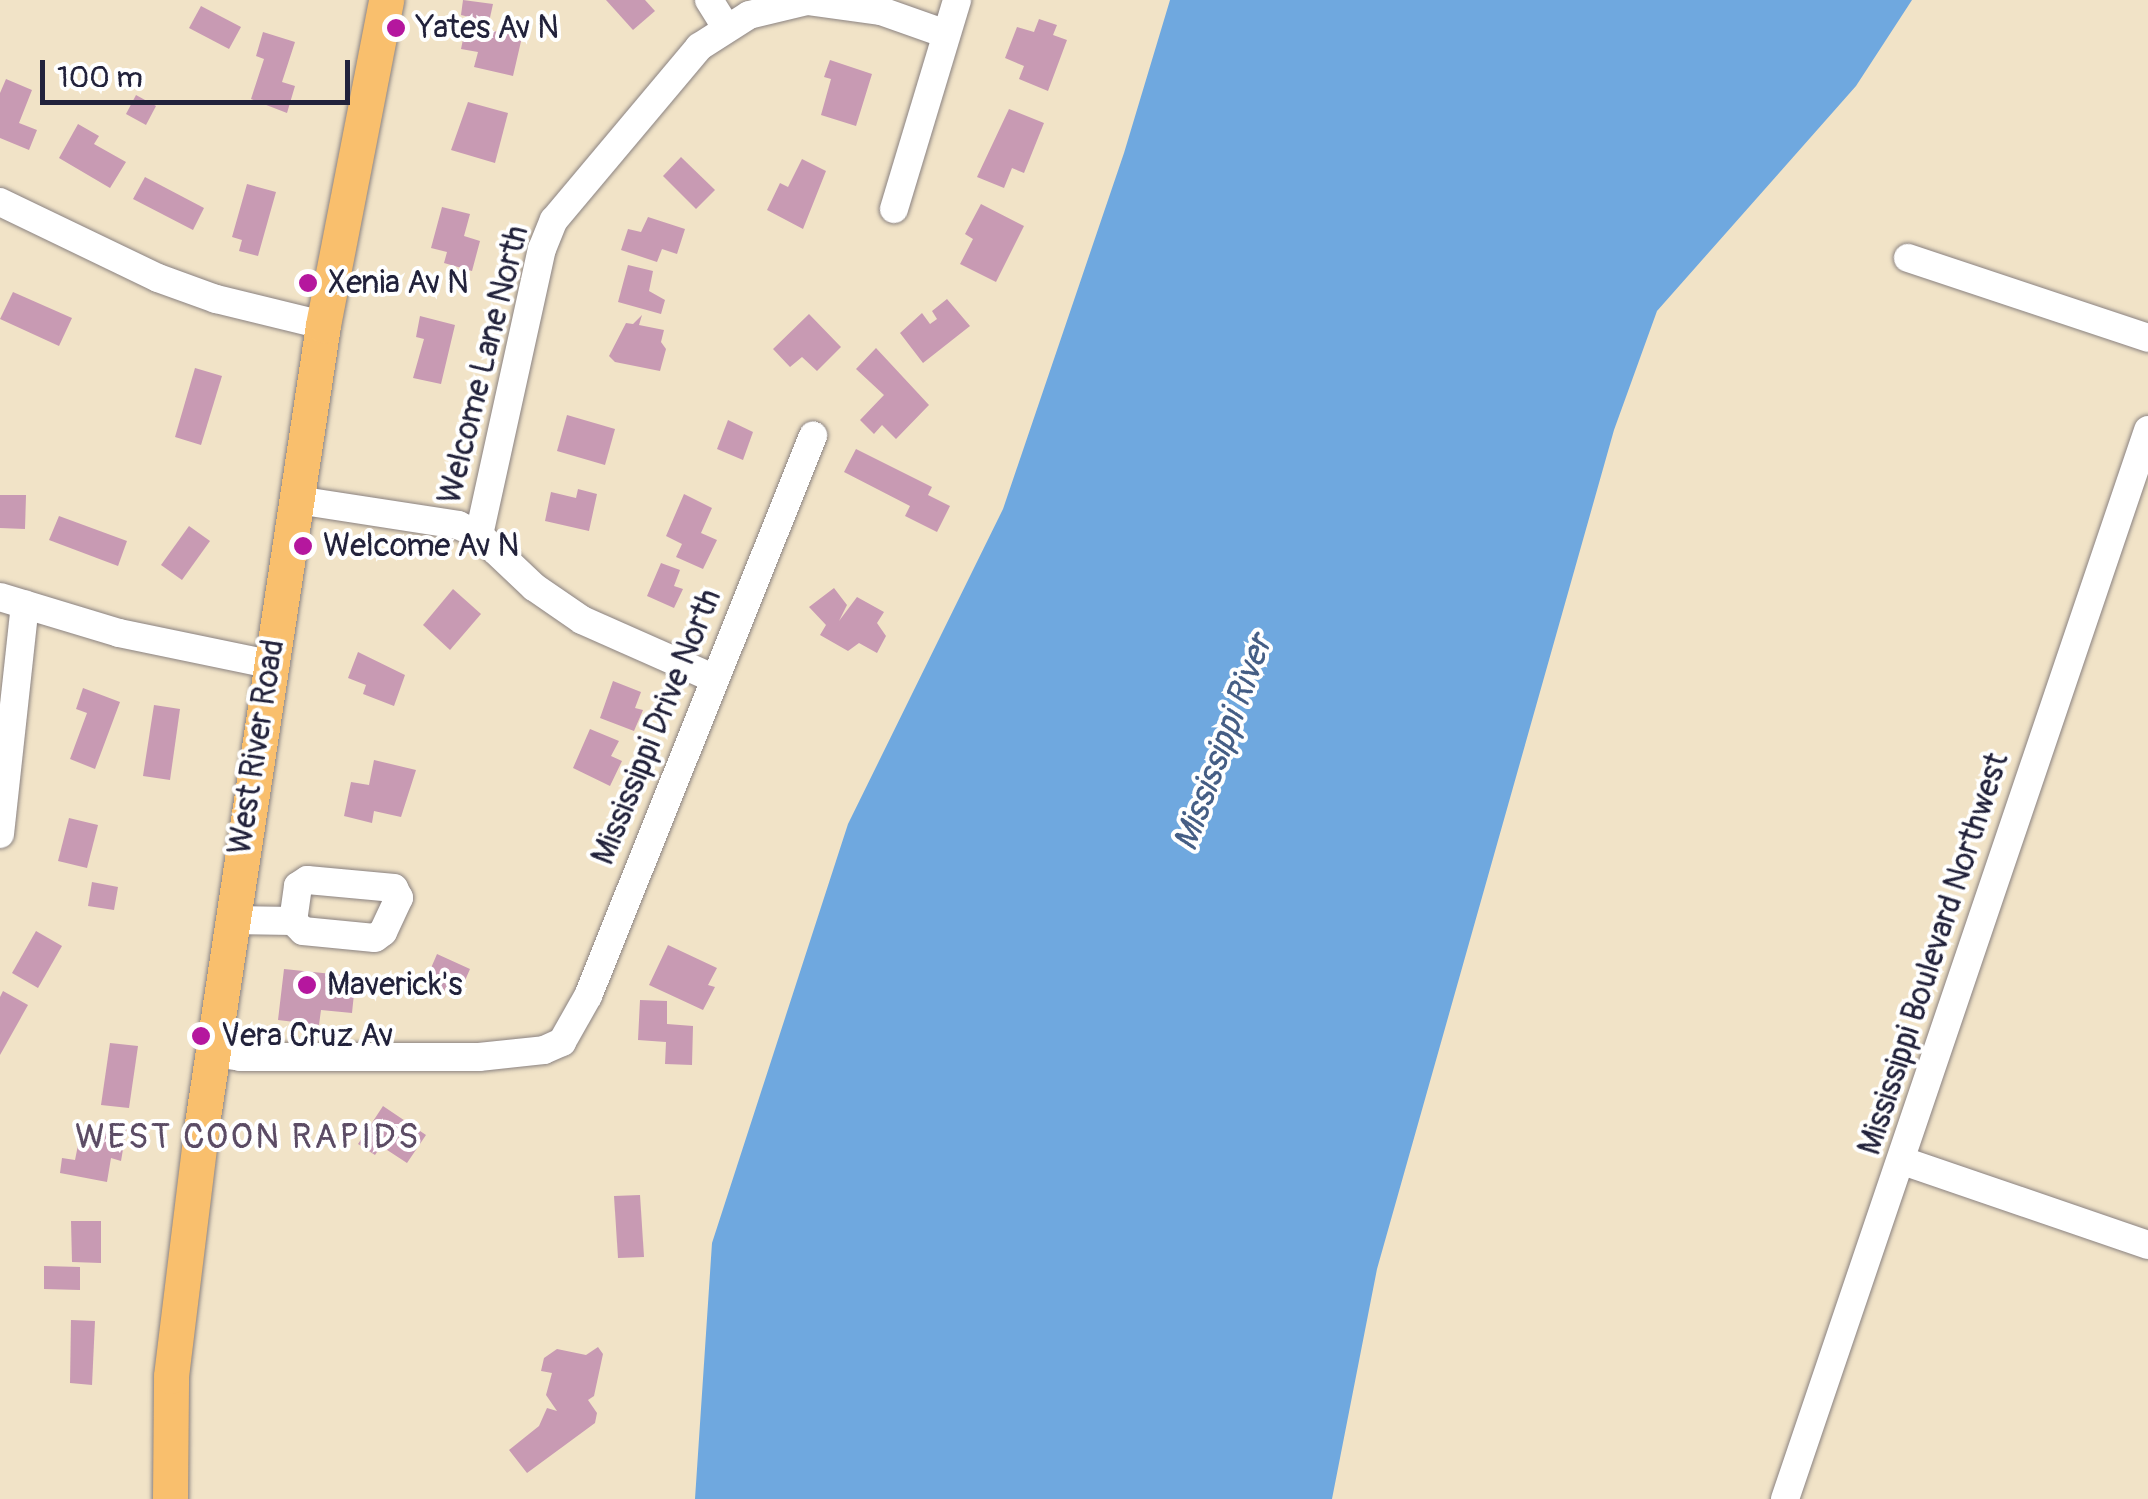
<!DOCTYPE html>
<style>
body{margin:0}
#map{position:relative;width:2148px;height:1499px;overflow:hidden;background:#f1e3c7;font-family:Pangolin,sans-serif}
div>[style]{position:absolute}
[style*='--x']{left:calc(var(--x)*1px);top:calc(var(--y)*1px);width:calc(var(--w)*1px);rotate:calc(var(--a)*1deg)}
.water>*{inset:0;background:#6fa8df}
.building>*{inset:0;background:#c89ab3}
.roads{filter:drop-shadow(0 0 2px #8a8281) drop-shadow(0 0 2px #8a8281)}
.minor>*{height:28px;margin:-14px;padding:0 14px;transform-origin:14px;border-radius:14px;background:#fff}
.major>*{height:35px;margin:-17.5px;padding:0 17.5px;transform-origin:17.5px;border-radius:17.5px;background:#f9bf6d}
.dots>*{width:28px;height:28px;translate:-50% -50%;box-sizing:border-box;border:5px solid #fff;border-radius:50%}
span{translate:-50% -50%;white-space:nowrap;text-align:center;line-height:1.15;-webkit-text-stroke:8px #fff;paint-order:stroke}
.poi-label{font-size:32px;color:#22223b}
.left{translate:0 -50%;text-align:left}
.street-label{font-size:32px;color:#22223b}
.water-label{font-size:35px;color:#455e85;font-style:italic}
.neighbourhood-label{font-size:35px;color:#5c4c65;letter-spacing:2.5px}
.scale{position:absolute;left:40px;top:60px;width:310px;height:45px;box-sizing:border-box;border:5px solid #22223b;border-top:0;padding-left:12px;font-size:30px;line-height:35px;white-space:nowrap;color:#22223b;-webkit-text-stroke:8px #fff;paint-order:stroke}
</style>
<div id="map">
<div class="water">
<div style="clip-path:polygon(1170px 0,1912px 0,1856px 86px,1657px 311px,1614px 430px,1377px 1269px,1332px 1499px,695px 1499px,712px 1243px,848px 824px,1003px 509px,1124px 153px)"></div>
</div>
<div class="building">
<div style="clip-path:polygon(463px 0,493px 4px,489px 22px,461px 15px)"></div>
<div style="clip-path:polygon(606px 0,645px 0,655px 11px,633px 30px)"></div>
<div style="clip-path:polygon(201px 6px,241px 27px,229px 49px,189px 28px)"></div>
<div style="clip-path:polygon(1039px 19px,1057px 25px,1053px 35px,1067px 40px,1048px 91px,1019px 79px,1024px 66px,1005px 58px,1017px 27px,1034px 32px)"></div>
<div style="clip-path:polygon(466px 25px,522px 37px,513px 76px,474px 67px,478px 52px,461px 49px)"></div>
<div style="clip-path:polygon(263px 32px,295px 42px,282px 82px,295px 86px,287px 113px,251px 99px,264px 59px,256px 56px)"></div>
<div style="clip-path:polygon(830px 60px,872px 74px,856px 126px,821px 115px,831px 79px,824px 77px)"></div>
<div style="clip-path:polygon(6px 79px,32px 90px,19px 123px,37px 130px,29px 150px,0 138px,0 93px)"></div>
<div style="clip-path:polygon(136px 95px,156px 106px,146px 125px,126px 114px)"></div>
<div style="clip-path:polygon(468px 102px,508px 113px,495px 163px,451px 150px)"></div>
<div style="clip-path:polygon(1009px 109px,1044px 123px,1024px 173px,1012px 168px,1004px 188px,977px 177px)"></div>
<div style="clip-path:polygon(78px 124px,99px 136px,94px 144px,126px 162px,110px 188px,59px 158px)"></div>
<div style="clip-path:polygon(681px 157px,715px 190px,696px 209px,663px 176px)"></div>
<div style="clip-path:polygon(802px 159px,826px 171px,803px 229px,767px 210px,780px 183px,788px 187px)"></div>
<div style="clip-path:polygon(145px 177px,204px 208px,193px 230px,133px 199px)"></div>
<div style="clip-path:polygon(247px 184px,276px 192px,258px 256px,239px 251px,242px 240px,232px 237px)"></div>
<div style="clip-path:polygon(981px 204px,1024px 226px,996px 282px,960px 264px,973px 239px,965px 234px)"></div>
<div style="clip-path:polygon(442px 207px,470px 214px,464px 236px,480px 241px,472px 271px,444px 263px,447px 252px,431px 248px)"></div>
<div style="clip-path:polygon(648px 217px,685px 229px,677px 254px,662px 249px,657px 262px,621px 250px,628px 229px,641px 232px)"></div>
<div style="clip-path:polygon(628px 265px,653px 271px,649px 291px,665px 300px,661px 314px,618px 302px)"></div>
<div style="clip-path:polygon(13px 292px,72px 318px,59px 346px,0 319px)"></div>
<div style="clip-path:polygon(947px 299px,970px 326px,923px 363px,900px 333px,922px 313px,930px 324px,937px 319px,932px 311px)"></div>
<div style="clip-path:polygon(809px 314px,841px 347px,817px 371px,802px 357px,790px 367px,773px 349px)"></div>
<div style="clip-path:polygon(642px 315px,639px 325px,664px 330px,661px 342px,666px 349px,660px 371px,615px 362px,609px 356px,626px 323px,633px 324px)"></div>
<div style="clip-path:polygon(420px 316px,455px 325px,441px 384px,413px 378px,424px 339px,416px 337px)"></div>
<div style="clip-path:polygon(876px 348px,929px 405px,896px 439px,882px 425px,874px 434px,860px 420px,884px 395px,856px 369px)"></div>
<div style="clip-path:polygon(195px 368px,222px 376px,201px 445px,175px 437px)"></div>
<div style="clip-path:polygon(567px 415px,615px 429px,605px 465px,557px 451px)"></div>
<div style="clip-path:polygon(728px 420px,753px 432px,743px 460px,717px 449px)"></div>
<div style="clip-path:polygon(856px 449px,932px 487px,928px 495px,950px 506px,937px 532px,905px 516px,910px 506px,844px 472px)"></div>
<div style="clip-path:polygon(578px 489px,597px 494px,589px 531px,545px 521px,551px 492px,576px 498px)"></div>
<div style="clip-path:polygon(684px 494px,712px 508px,701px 533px,717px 540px,703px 569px,676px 557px,682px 544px,666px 536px)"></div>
<div style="clip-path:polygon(0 495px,26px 495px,25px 529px,0 528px)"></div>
<div style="clip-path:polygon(59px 516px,127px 541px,118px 566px,49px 540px)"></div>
<div style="clip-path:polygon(189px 526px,210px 541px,182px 580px,161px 565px)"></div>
<div style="clip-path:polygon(661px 563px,680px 570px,674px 586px,683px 589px,674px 608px,647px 596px)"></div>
<div style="clip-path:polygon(834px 588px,847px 605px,839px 621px,857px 597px,884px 612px,877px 623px,886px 636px,877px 653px,859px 643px,848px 651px,820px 635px,826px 625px,809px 607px)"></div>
<div style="clip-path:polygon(453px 589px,481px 614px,450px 650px,423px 625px)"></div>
<div style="clip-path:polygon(358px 652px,405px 675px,394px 706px,363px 694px,366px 685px,348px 678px)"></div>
<div style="clip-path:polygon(613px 681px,641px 692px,635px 708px,643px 710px,634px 731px,600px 718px)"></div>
<div style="clip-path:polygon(83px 688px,120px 702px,95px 769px,70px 759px,87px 713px,76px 709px)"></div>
<div style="clip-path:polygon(154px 705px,180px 709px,170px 780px,143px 776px)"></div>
<div style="clip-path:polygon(590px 729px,619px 741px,611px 756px,622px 761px,610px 786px,573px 768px)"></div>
<div style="clip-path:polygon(374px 760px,416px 770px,401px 817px,374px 811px,372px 823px,344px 816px,351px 782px,369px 785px)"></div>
<div style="clip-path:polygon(69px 818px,98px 825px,87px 868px,58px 861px)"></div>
<div style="clip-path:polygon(92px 882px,118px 887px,114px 910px,88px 906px)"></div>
<div style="clip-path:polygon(36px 931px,62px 946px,38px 988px,12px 973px)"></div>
<div style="clip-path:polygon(668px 945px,717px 968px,708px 985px,715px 987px,703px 1010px,649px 985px)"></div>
<div style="clip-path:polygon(437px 954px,470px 969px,460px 992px,446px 987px,442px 997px,422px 989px)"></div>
<div style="clip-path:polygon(284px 969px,342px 975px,340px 981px,355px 984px,352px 1013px,321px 1010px,319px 1025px,278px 1020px)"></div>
<div style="clip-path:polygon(3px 991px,28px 1005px,0 1055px,0 997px)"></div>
<div style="clip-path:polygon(640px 1000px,667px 1001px,667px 1024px,693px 1026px,692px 1065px,665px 1064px,666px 1042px,638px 1040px)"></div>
<div style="clip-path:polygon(110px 1043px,138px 1046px,129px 1108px,101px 1105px)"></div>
<div style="clip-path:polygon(383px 1106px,426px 1135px,407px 1163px,381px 1146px,375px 1155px,358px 1144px)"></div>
<div style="clip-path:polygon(104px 1122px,127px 1126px,121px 1161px,111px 1158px,107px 1182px,60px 1173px,62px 1158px,75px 1160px,80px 1135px,101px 1140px)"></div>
<div style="clip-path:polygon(640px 1195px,644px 1257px,618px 1258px,614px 1196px)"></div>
<div style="clip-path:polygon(71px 1221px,101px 1221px,101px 1263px,72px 1262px)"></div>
<div style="clip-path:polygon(44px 1266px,80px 1267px,80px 1290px,44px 1289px)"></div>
<div style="clip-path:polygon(71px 1320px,95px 1321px,92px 1385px,70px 1383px)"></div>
<div style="clip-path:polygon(598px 1347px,603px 1354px,594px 1396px,588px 1400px,597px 1413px,595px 1423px,527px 1473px,509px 1450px,539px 1426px,547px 1408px,557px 1411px,546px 1395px,552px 1373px,541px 1371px,544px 1358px,557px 1349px,586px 1355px)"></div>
</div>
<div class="roads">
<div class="minor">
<div style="--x:709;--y:0;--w:32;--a:58"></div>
<div style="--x:0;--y:202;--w:175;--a:25.7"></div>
<div style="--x:158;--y:278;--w:62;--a:19.9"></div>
<div style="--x:216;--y:299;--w:110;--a:13.7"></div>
<div style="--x:894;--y:209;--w:218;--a:-73.2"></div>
<div style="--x:1908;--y:258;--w:253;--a:18.4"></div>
<div style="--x:297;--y:500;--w:163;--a:8.8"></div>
<div style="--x:458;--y:525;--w:23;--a:25"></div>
<div style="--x:479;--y:535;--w:76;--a:43.4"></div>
<div style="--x:534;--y:587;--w:58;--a:34.5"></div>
<div style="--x:582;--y:620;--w:143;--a:23.9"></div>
<div style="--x:479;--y:535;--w:293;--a:-77.6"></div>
<div style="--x:542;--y:249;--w:31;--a:-68"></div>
<div style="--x:554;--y:220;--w:226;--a:-50"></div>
<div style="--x:699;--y:47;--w:59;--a:-32.6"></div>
<div style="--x:749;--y:15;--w:60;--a:-13.6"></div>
<div style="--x:807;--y:1;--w:75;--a:7.7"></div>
<div style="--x:881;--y:11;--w:69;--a:19.5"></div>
<div style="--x:0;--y:597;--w:124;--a:16.8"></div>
<div style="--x:119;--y:633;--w:153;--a:11.7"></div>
<div style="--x:0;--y:834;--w:231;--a:-83.8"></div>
<div style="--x:231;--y:920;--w:62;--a:0.9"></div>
<div style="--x:293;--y:921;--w:14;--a:45"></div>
<div style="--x:303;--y:931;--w:72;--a:5.6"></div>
<div style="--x:375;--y:938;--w:10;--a:-37"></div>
<div style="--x:383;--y:932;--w:38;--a:-65"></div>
<div style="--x:399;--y:898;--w:11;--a:-117"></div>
<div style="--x:394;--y:888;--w:87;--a:-174.7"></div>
<div style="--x:307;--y:880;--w:11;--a:146"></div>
<div style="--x:298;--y:886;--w:35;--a:98"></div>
<div style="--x:213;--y:1053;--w:27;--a:8"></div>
<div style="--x:240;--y:1057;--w:239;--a:0"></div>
<div style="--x:479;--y:1057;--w:65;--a:-6.1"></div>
<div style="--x:544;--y:1050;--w:20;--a:-24"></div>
<div style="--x:562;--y:1042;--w:53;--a:-60.5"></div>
<div style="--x:588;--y:996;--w:604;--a:-68.11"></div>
<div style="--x:1903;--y:1161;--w:259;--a:18.9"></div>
<div style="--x:1785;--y:1499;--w:1129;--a:-71.24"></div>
</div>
<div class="major">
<div style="--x:170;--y:1499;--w:123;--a:-89.5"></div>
<div style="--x:171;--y:1376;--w:248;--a:-83"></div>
<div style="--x:201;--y:1130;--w:814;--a:-81.38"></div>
<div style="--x:323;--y:325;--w:331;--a:-79"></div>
</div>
</div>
<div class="dots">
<div style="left:396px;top:28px;background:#b5179e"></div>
<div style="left:308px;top:283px;background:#b5179e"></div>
<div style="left:303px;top:546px;background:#b5179e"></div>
<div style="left:307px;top:985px;background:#b5179e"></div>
<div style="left:201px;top:1036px;background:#b5179e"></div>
</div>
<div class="poi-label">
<span class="left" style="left:416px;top:28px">Yates Av N</span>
<span class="left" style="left:328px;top:283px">Xenia Av N</span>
<span class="left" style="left:323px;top:546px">Welcome Av N</span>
<span class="left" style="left:327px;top:985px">Maverick's</span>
<span class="left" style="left:221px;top:1036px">Vera Cruz Av</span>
</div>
<div class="street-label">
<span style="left:484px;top:365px;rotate:-76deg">Welcome Lane North</span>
<span style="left:657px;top:727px;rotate:-68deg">Mississippi Drive North</span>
<span style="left:257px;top:747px;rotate:-81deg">West River Road</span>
<span style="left:1934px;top:954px;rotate:-72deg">Mississippi Boulevard Northwest</span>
</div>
<div class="water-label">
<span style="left:1223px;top:743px;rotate:-70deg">Mississippi River</span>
</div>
<div class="neighbourhood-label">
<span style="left:248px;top:1137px">WEST COON RAPIDS</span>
</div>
<div class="scale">100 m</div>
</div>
